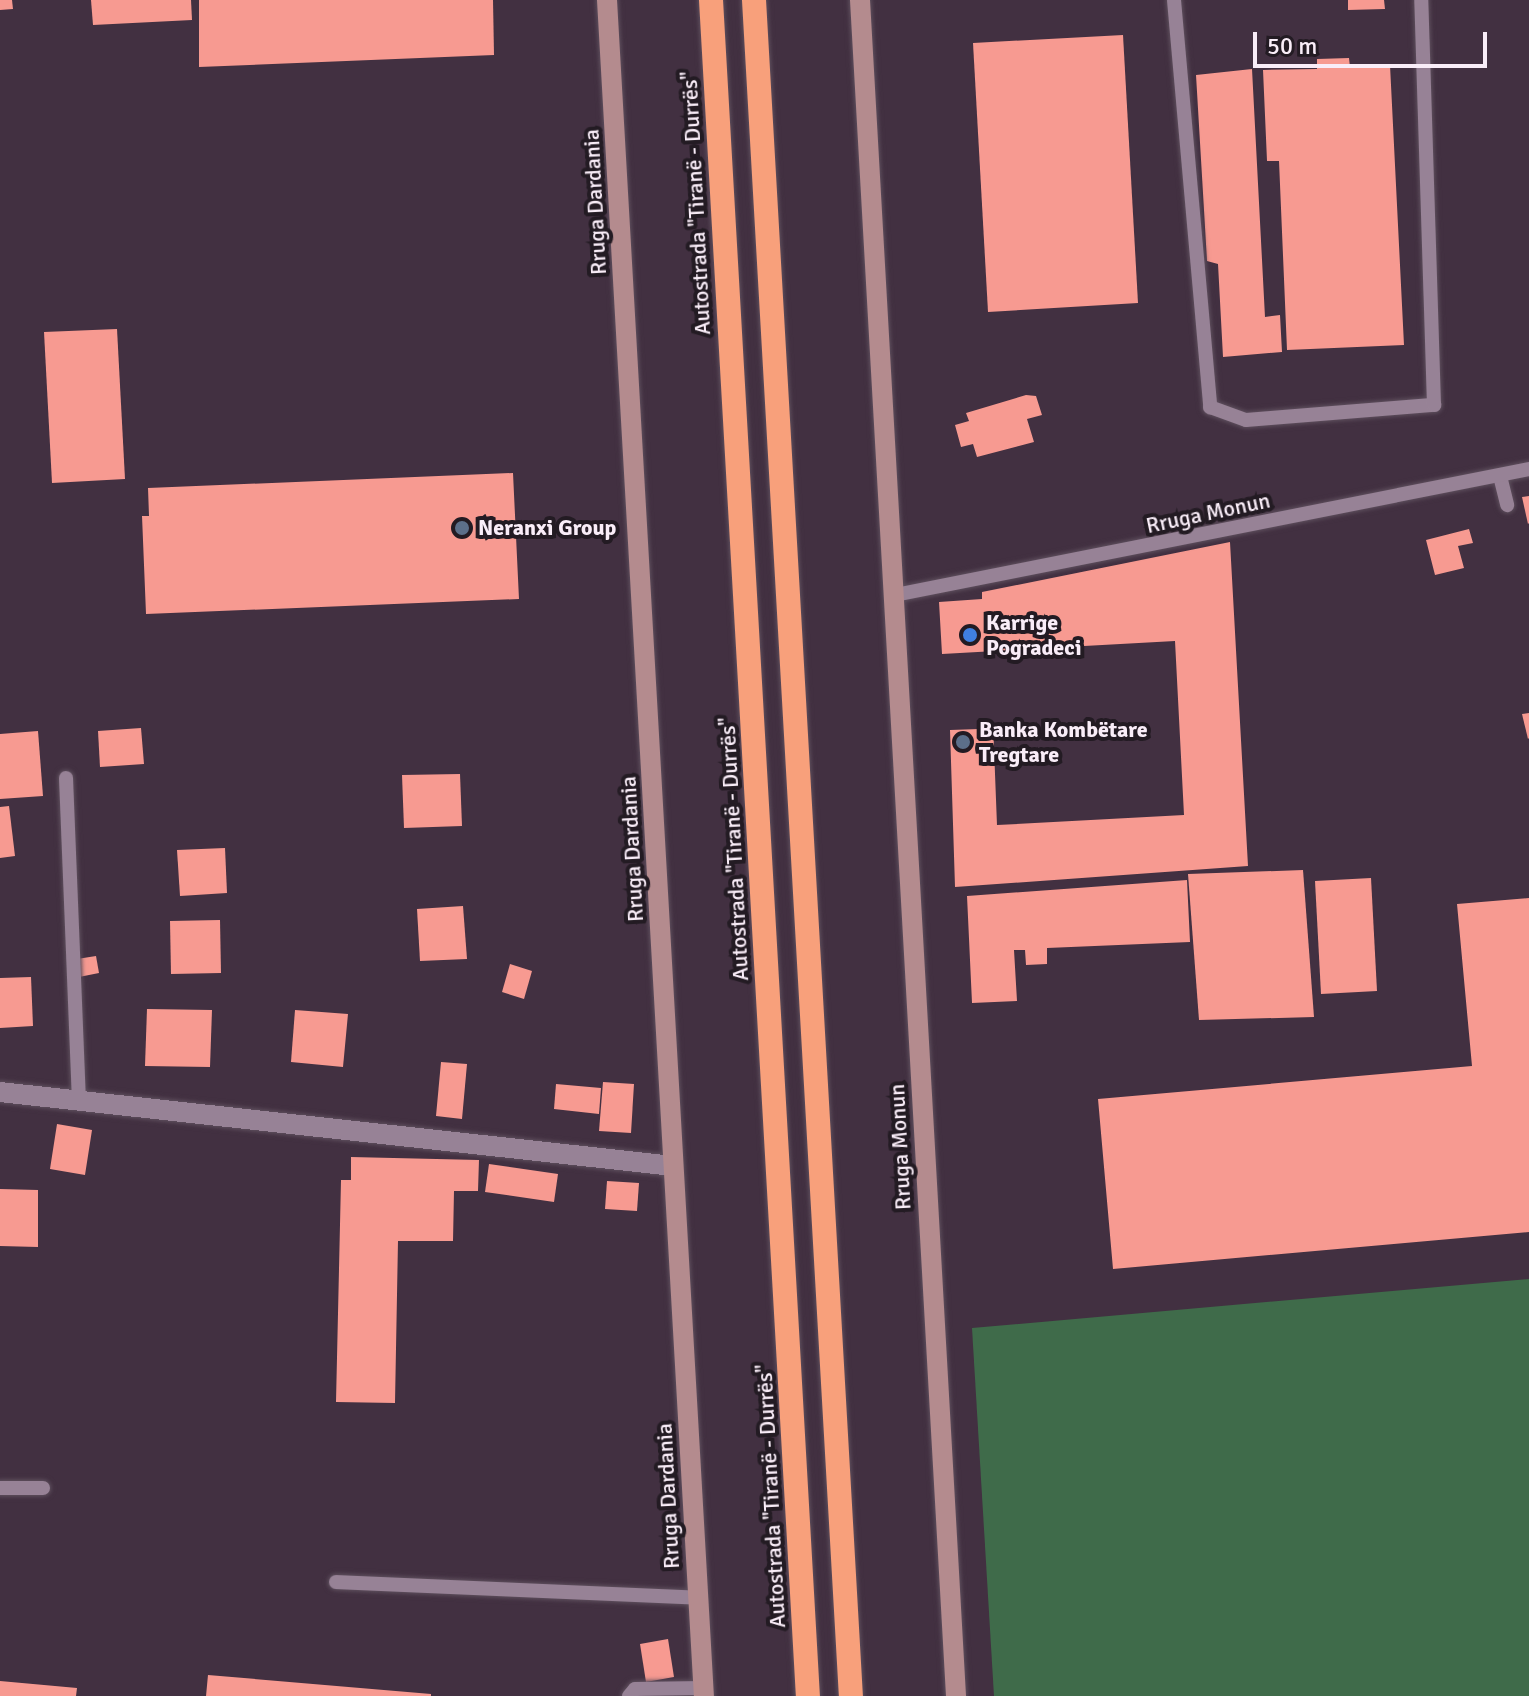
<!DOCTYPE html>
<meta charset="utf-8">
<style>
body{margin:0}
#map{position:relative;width:1529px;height:1696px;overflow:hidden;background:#423041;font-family:Signika,sans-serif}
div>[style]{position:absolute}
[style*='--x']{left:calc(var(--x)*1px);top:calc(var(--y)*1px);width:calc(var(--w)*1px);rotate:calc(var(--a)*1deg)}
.green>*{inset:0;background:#3f6b4a}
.building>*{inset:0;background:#f79a91}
.roads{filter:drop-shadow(0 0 2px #5e4f5d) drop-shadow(0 0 2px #5e4f5d)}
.lane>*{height:14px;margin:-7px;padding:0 7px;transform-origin:7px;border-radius:7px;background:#978296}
.street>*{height:20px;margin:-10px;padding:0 10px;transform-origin:10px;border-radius:10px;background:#978296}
.secondary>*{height:20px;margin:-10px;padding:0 10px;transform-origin:10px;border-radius:10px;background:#b48b8e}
.highway>*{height:24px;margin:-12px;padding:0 12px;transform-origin:12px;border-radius:12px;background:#f8a07b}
.dots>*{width:22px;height:22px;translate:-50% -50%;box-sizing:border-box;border:4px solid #231b23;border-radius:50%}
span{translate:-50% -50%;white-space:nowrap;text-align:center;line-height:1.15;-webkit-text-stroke:8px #231b23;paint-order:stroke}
.street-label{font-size:22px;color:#f9edf8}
.poi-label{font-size:22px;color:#f9edf8;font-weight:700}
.left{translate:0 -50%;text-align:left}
.scale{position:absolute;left:1253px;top:32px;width:234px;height:36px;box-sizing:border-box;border:4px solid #f9edf8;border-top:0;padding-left:10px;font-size:24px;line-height:28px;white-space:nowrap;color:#f9edf8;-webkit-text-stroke:6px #231b23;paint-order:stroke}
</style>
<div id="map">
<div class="green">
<div style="clip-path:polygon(1529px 1279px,1529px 1696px,994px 1696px,972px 1328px)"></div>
</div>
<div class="building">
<div style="clip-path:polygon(0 0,12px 0,13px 9px,0 10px)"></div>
<div style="clip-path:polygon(91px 0,191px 0,192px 20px,93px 25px)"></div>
<div style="clip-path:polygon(199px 0,493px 0,494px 55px,199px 67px)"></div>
<div style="clip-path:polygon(1348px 0,1384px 0,1385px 9px,1348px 10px)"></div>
<div style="clip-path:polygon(1123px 35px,1138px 303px,988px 312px,973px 43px)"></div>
<div style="clip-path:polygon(1349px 58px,1350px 67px,1390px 65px,1404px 345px,1287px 350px,1279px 161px,1267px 161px,1263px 70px,1317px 69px,1317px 59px)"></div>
<div style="clip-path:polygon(1252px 69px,1265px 317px,1280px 315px,1282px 352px,1223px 357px,1218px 264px,1207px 261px,1196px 75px)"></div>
<div style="clip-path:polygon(117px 329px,125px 479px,52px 483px,44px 332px)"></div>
<div style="clip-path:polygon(1026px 395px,1036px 396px,1042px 415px,1027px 419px,1034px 442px,977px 457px,973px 444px,961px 447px,955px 425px,969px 421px,966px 413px)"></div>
<div style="clip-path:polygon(513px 473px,519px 599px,146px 614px,142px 516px,149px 516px,148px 488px)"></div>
<div style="clip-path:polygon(1529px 496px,1529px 523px,1528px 524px,1522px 497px)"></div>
<div style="clip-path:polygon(1469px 529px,1473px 543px,1458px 546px,1464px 568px,1435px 575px,1426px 540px)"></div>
<div style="clip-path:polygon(1230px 542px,1248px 866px,955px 887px,950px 730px,979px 729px,978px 719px,993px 722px,997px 825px,1184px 815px,1175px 641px,942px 654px,939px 602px,982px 599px,982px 592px)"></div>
<div style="clip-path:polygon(1529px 713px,1529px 738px,1528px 739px,1522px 714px)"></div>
<div style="clip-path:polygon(141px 728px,144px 764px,100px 767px,98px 731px)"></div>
<div style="clip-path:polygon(38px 731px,43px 796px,0 799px,0 734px)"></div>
<div style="clip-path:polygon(460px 774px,462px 826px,404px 828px,402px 775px)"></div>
<div style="clip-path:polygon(9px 806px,15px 856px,0 858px,0 807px)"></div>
<div style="clip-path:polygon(225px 848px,227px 893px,180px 896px,177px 850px)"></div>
<div style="clip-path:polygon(1303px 870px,1314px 1017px,1199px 1020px,1188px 874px)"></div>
<div style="clip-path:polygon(1371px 878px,1377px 991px,1321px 994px,1315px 881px)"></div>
<div style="clip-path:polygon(1187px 880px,1190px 942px,1047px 948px,1047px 964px,1026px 965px,1025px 950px,1014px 950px,1017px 1001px,972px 1003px,967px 896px)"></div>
<div style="clip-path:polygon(1529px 898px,1529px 1232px,1113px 1269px,1098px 1099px,1472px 1066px,1457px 904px)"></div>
<div style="clip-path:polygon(463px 906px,467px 959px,420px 961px,417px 909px)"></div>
<div style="clip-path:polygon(220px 920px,221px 973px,171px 974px,170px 921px)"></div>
<div style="clip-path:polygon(96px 956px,99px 973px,79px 977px,77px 959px)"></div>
<div style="clip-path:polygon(510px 964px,532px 971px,524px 999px,502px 992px)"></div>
<div style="clip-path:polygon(31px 977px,33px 1026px,0 1028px,0 978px)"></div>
<div style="clip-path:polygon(147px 1009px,212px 1010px,210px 1067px,145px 1066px)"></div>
<div style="clip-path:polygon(295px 1010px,348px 1014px,343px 1067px,291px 1062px)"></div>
<div style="clip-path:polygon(441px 1062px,467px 1064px,462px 1119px,436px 1116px)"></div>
<div style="clip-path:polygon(603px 1082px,634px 1084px,631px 1133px,599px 1131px)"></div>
<div style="clip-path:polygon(556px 1084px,601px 1088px,599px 1114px,554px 1109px)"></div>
<div style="clip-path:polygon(57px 1124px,92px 1130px,85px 1175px,50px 1169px)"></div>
<div style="clip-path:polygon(351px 1157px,479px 1160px,478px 1191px,454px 1191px,453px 1241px,398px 1241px,395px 1403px,336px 1402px,341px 1180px,351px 1180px)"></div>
<div style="clip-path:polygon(489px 1164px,558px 1174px,554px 1202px,485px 1192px)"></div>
<div style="clip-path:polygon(607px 1181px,639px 1183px,637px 1211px,605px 1209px)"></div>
<div style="clip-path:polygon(0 1189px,38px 1190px,38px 1247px,0 1246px)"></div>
<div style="clip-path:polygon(668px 1639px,674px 1677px,646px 1682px,640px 1644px)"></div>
<div style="clip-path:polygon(208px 1675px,431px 1694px,431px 1696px,206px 1696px)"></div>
<div style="clip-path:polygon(0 1681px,77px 1688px,76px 1696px,0 1696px)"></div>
</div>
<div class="roads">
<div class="lane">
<div style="--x:1174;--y:0;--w:409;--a:84.9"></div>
<div style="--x:1210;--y:407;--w:38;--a:20"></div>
<div style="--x:1246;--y:420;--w:189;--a:-4.6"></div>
<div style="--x:1434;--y:405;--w:405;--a:-91.8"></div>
<div style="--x:1500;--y:476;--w:30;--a:76"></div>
<div style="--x:895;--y:595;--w:646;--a:-11.24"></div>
<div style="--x:66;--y:778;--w:323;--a:87.7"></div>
<div style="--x:0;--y:1488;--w:43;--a:0"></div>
<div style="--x:336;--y:1582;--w:362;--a:2.5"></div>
<div style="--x:629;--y:1696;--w:9;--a:-49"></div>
<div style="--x:635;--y:1689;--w:68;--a:-0.8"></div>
</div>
<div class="street">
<div style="--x:0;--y:1092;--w:677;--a:6.27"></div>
</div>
<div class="secondary">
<div style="--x:607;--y:0;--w:1699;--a:86.73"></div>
<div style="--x:860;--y:0;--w:1699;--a:86.76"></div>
</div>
<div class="highway">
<div style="--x:711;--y:0;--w:1699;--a:86.73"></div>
<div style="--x:754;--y:0;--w:1699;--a:86.73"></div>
</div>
</div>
<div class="dots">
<div style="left:462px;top:528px;background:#5c6f8a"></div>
<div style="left:970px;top:635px;background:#3f7fe0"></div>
<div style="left:963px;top:742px;background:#5c6f8a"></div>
</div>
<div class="street-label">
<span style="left:595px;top:202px;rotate:-93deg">Rruga Dardania</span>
<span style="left:696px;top:203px;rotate:-93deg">Autostrada "Tiranë - Durrës"</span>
<span style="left:1208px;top:513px;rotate:-12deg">Rruga Monun</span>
<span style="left:632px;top:849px;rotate:-93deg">Rruga Dardania</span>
<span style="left:734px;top:849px;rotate:-93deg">Autostrada "Tiranë - Durrës"</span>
<span style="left:900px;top:1147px;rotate:-93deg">Rruga Monun</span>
<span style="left:668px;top:1496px;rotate:-93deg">Rruga Dardania</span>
<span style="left:771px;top:1496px;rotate:-93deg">Autostrada "Tiranë - Durrës"</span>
</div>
<div class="poi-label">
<span class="left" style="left:478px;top:528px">Neranxi Group</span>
<span class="left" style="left:986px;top:635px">Karrige<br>Pogradeci</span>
<span class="left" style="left:979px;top:742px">Banka Kombëtare<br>Tregtare</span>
</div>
<div class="scale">50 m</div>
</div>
